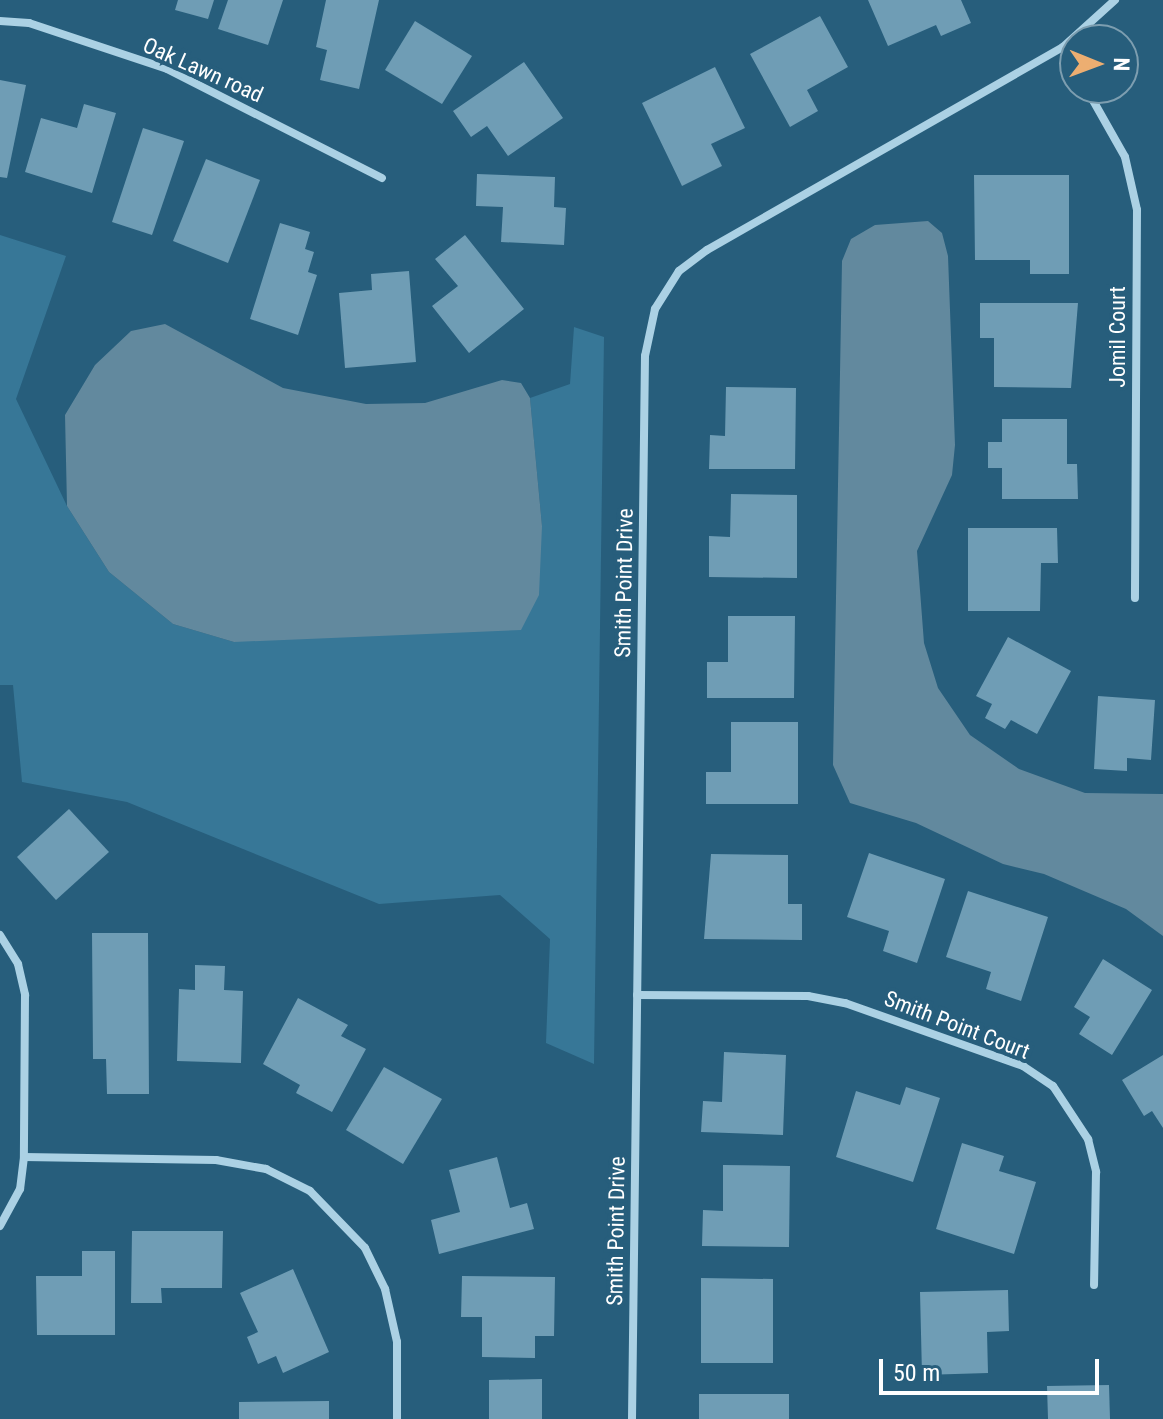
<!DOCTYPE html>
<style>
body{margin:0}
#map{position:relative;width:1163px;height:1419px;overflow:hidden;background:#275e7c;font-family:"Roboto Condensed",sans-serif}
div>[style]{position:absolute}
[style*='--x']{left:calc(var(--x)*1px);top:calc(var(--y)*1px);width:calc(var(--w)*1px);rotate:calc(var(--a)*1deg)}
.green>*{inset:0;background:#377797}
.water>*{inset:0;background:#62899e}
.building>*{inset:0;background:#6f9db5}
.minor>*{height:8px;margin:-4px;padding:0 4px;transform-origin:4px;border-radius:4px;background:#abd1e4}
span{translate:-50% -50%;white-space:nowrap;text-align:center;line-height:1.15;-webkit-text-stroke:8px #275e7c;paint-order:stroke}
.street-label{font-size:22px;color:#fff}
.north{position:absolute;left:1059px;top:24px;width:80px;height:80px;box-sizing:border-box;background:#275e7c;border:2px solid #7d9eb0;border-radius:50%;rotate:91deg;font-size:22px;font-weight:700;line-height:32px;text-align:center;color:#fff}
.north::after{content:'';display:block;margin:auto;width:28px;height:36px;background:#edae71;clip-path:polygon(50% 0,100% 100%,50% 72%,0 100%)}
.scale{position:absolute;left:879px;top:1359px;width:220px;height:36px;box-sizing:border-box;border:4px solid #fff;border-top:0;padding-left:10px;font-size:24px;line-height:28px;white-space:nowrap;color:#fff;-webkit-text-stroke:6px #275e7c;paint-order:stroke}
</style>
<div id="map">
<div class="green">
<div style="clip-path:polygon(0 235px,66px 256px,16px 399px,67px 506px,109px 572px,173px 624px,234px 642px,542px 526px,530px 398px,570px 384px,574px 327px,604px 337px,594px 1064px,546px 1043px,550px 939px,500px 895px,379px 904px,127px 802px,22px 782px,13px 685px,0 685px)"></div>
</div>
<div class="water">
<div style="clip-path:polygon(928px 221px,942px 233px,948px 256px,955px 445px,952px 475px,917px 551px,924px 643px,938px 688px,970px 735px,1019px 769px,1085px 793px,1163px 794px,1163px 936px,1126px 909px,1044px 874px,1003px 864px,916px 823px,850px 803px,833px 765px,842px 261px,851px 239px,875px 225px)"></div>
<div style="clip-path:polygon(165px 324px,283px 388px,366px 404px,425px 403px,502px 380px,521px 383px,530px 398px,542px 526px,539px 595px,521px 630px,234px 642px,173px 624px,109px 572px,67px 506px,65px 415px,95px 365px,131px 331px)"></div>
</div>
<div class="building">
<div style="clip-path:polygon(178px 0,214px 0,208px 19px,175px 10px)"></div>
<div style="clip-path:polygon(228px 0,283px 0,268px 45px,218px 29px)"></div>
<div style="clip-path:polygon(326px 0,379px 0,359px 89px,320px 80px,327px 50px,316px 47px)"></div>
<div style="clip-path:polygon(868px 0,961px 0,971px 23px,941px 36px,936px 25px,888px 46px)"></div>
<div style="clip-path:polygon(820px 16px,848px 67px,807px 90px,818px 111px,790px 127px,750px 54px)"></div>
<div style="clip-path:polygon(415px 21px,472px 56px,442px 104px,385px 70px)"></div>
<div style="clip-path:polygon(524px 62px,563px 118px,508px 156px,487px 126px,471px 137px,453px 111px)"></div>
<div style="clip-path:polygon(715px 67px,745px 128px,711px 144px,722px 166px,682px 186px,642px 103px)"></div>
<div style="clip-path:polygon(0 80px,26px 85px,7px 178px,0 177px)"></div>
<div style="clip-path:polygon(84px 104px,116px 113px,92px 193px,25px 172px,41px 118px,77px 128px)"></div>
<div style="clip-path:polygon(143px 128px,184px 141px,152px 235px,112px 222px)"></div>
<div style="clip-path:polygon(206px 159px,260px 180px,228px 263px,173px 241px)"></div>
<div style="clip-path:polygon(477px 174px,555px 177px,554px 207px,566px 208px,564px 245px,501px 242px,503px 207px,476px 206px)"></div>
<div style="clip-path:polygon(974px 175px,1069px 175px,1069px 274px,1030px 274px,1030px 260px,975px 260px)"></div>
<div style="clip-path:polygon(280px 223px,310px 232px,305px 249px,314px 252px,308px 272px,317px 275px,298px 335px,250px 319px)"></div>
<div style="clip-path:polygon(465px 235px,524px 309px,469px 353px,432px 306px,458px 286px,435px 259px)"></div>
<div style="clip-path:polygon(409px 271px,416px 362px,345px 368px,339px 293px,372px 290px,371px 274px)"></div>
<div style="clip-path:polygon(980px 303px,1078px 303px,1071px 388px,994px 387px,994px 338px,980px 338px)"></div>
<div style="clip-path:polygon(726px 387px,796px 388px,795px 469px,709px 469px,710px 435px,725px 436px)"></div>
<div style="clip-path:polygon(1002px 419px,1067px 419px,1067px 464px,1077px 464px,1078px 499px,1002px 499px,1002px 468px,988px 468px,988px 442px,1002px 442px)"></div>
<div style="clip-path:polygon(731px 494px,797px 495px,797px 578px,709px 577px,709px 536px,730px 537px)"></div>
<div style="clip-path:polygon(968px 528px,1057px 528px,1058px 563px,1041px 563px,1040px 611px,968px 611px)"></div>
<div style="clip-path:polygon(728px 616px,795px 616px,794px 698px,707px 698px,707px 662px,728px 662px)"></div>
<div style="clip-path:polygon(1008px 637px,1071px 671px,1037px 734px,1011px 720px,1005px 729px,985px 718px,992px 704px,976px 696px)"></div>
<div style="clip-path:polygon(1098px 696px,1155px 700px,1151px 760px,1127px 758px,1127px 771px,1094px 769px)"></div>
<div style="clip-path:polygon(731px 722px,798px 722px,798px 804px,706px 804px,706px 772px,731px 772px)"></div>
<div style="clip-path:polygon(69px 809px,109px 852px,56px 900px,17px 857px)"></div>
<div style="clip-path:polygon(869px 853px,945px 879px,917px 963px,883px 951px,889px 931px,847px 917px)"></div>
<div style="clip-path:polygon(711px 854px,788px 855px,788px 904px,802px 904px,802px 940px,704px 939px)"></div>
<div style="clip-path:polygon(968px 891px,1048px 917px,1021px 1001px,986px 989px,991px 972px,946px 957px)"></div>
<div style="clip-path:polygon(92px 933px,148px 933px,149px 1094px,107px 1094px,106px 1059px,93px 1059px)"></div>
<div style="clip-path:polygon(1103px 959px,1152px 990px,1112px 1055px,1079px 1034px,1090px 1017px,1074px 1007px)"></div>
<div style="clip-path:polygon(195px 965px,225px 966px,224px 990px,243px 991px,241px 1063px,177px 1061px,179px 989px,195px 990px)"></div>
<div style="clip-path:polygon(298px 998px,348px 1025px,341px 1036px,366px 1049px,332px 1112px,296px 1093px,300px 1085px,263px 1064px)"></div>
<div style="clip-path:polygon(724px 1052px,786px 1055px,783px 1135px,701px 1132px,703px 1101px,722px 1102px)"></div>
<div style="clip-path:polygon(1163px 1055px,1163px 1128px,1152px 1111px,1144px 1116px,1122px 1080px)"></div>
<div style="clip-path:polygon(384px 1067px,442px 1099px,403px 1164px,346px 1130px)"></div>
<div style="clip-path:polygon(906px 1087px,940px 1098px,913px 1182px,836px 1157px,856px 1091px,900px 1105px)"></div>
<div style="clip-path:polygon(962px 1143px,1004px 1156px,999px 1171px,1036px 1182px,1014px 1254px,936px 1229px)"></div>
<div style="clip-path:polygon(497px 1157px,510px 1208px,527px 1203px,534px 1229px,439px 1254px,431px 1220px,460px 1212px,449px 1170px)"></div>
<div style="clip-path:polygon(723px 1165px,790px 1166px,789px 1247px,702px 1246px,703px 1210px,723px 1211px)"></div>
<div style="clip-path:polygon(132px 1231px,223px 1231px,222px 1288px,161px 1288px,162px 1303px,131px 1303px)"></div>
<div style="clip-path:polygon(82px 1251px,115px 1251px,115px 1335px,37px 1335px,36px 1276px,82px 1276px)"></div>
<div style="clip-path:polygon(293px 1269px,329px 1352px,283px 1373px,276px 1356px,258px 1364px,247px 1337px,258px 1332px,240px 1293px)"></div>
<div style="clip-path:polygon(462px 1276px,555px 1277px,554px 1336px,535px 1336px,535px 1358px,482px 1357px,482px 1317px,461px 1317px)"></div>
<div style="clip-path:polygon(701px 1278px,773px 1279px,773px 1363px,701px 1363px)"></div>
<div style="clip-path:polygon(1008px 1290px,1009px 1331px,987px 1332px,988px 1373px,922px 1375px,920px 1292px)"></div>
<div style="clip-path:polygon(542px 1379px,542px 1419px,489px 1419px,489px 1380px)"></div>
<div style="clip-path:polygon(1109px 1385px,1110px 1419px,1048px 1419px,1047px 1386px)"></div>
<div style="clip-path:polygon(699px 1394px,789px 1394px,789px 1419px,699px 1419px)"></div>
<div style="clip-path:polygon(329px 1401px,329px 1419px,239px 1419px,239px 1402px)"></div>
</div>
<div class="minor">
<div style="--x:0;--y:21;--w:29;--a:4"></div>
<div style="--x:29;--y:23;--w:145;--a:18.4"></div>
<div style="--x:167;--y:69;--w:241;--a:26.9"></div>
<div style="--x:1063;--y:47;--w:25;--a:61"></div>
<div style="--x:1086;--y:88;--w:79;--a:60.5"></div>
<div style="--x:1125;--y:157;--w:54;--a:77.2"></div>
<div style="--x:1137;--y:210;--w:388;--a:90.3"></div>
<div style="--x:0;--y:935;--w:34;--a:58"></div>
<div style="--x:18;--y:964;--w:32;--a:77"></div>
<div style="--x:25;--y:995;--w:162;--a:90.4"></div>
<div style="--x:24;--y:1157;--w:32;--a:97"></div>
<div style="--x:20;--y:1189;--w:42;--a:118.4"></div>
<div style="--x:637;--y:995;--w:171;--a:0.3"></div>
<div style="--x:808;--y:996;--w:38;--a:11"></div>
<div style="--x:845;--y:1003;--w:189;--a:19.5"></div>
<div style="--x:1023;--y:1066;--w:36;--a:34"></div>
<div style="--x:1053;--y:1086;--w:64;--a:56.6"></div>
<div style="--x:1088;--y:1139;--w:34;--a:76"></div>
<div style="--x:1096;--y:1172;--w:113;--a:91"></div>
<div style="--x:24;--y:1157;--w:192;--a:0.9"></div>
<div style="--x:216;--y:1160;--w:51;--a:10.2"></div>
<div style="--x:266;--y:1169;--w:49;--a:26.6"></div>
<div style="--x:310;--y:1191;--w:79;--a:46"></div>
<div style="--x:365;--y:1248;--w:46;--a:64"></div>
<div style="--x:385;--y:1289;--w:54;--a:77.2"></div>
<div style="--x:397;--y:1342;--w:77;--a:90"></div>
<div style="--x:632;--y:1419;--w:1063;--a:-89.3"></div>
<div style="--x:645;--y:356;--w:48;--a:-78"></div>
<div style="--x:655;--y:309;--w:45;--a:-57.7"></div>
<div style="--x:679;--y:271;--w:35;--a:-37"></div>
<div style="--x:707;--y:250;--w:410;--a:-29.7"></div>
<div style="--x:1063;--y:47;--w:70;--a:-42.1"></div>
</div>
<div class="street-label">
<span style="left:203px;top:70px;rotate:24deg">Oak Lawn road</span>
<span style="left:1118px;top:337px;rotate:-90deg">Jomil Court</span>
<span style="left:624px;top:583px;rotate:-89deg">Smith Point Drive</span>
<span style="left:957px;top:1025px;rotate:21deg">Smith Point Court</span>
<span style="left:616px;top:1231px;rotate:-89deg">Smith Point Drive</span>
</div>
<div class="north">N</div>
<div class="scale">50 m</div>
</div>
